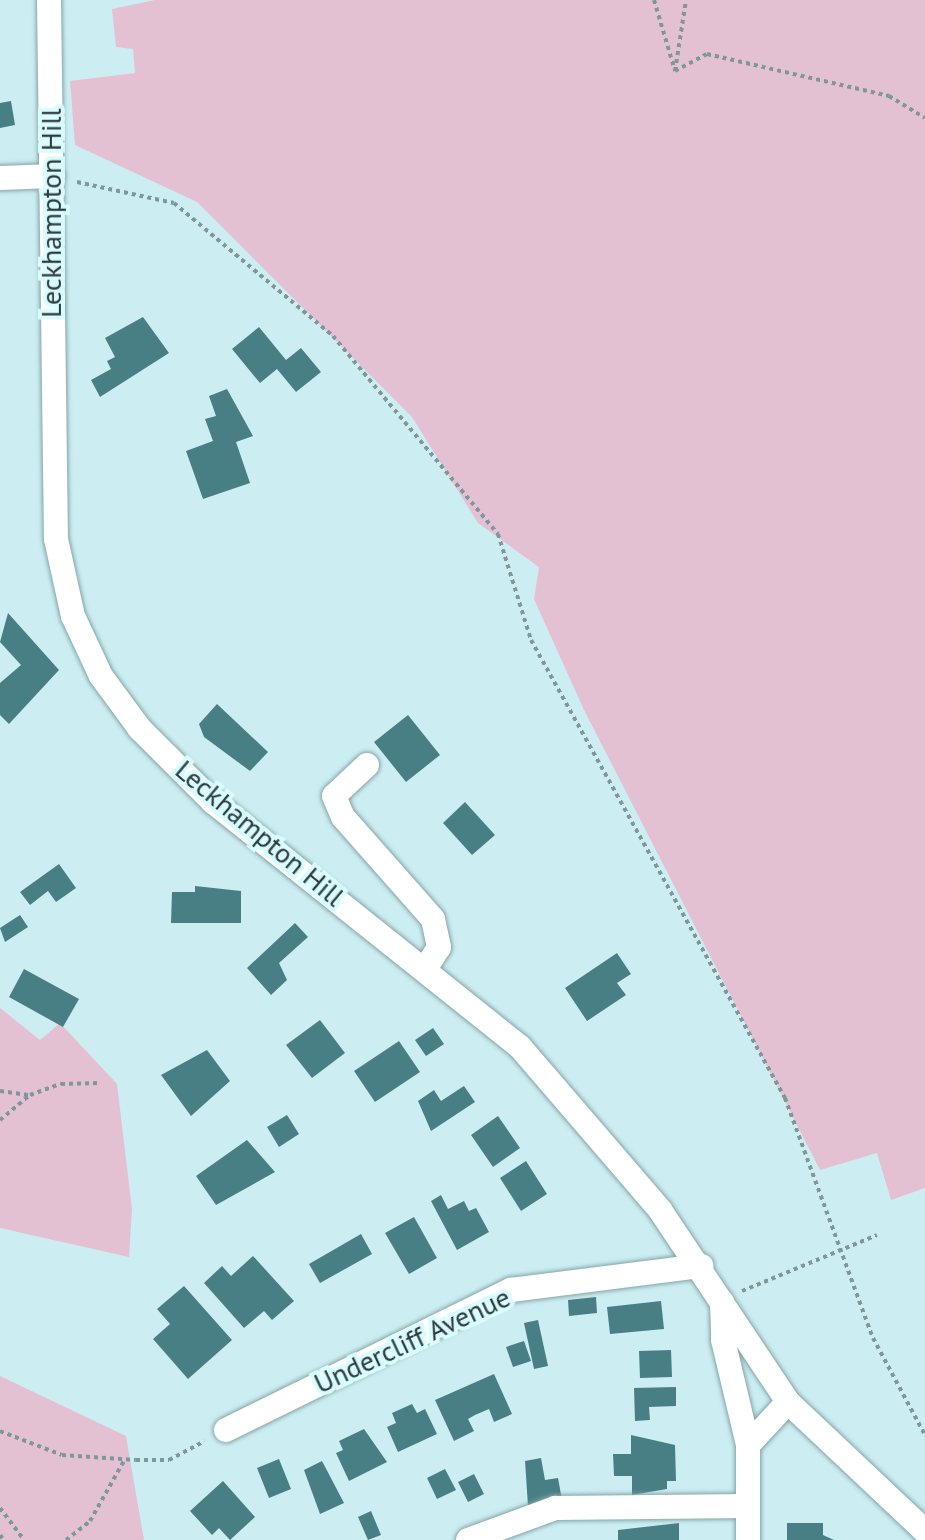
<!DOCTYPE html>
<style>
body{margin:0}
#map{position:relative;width:925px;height:1540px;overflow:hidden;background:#cceef2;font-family:"PT Sans",sans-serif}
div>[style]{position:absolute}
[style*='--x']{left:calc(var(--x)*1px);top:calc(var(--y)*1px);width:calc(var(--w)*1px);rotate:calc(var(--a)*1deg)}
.green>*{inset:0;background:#e4c0d3}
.building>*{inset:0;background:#477f85}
.path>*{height:4px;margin-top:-2px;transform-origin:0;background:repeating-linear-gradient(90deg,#80979a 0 4px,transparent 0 8px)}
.roads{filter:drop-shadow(0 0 2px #85a5a8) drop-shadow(0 0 2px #85a5a8)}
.minor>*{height:24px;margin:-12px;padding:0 12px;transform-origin:12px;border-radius:12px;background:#fff}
span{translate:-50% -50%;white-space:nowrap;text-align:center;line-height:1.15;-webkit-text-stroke:8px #d9fcff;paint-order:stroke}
.street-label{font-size:28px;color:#2c393a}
</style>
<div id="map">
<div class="green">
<div style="clip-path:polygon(155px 0,925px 0,925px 1188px,891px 1200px,877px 1153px,820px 1170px,584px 710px,534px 599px,539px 567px,478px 523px,412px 417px,197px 202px,75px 145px,70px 81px,135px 73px,133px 49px,116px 47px,112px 9px)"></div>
<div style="clip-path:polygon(0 1008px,40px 1040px,60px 1023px,117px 1084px,132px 1209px,129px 1257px,0 1228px)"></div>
<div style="clip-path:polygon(0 1376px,126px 1436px,144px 1540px,0 1540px)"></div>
</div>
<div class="building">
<div style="clip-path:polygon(11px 101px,15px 125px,0 128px,0 103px)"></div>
<div style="clip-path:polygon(143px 317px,169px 353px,100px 397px,91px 380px,111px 369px,107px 361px,115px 357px,105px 338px)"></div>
<div style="clip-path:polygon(259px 327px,286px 360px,301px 348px,321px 372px,296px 392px,277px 369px,260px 383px,232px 349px)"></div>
<div style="clip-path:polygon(227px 389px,253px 436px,236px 442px,250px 483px,203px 499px,186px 451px,213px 441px,205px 419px,216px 416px,209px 396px)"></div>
<div style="clip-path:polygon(8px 613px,59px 670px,9px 724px,0 715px,0 683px,21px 665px,0 642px)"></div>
<div style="clip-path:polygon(217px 704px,268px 752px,250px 771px,204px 737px,199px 724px)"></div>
<div style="clip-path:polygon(408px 715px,440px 755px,406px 782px,374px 742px)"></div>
<div style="clip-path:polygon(465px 802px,495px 835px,472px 855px,443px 823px)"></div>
<div style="clip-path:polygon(59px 864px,76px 888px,56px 902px,48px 891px,30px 905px,20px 892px)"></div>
<div style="clip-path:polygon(195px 886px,241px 891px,241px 923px,171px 923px,172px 892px,195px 892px)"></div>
<div style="clip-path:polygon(20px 915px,28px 927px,5px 942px,0 928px)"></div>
<div style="clip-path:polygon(295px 923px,308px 937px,279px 963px,287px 980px,271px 995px,247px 968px)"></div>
<div style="clip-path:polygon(617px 953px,631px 974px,617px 983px,626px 995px,587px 1021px,565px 988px)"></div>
<div style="clip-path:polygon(24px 969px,79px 999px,63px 1027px,9px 997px)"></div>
<div style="clip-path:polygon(320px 1020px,345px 1053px,312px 1078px,286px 1045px)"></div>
<div style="clip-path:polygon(433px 1028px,444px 1044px,426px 1056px,415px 1040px)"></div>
<div style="clip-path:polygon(399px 1041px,420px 1072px,375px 1102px,354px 1071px)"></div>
<div style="clip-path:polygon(207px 1050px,230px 1081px,191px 1116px,161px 1075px)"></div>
<div style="clip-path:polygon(464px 1086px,475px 1102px,431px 1131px,418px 1101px,434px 1090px,441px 1101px)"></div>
<div style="clip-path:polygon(287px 1115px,299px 1134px,279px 1147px,267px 1127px)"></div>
<div style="clip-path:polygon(498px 1116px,520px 1148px,493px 1167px,471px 1135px)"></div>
<div style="clip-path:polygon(247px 1140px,275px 1172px,216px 1205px,196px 1176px)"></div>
<div style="clip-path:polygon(526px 1161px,547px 1194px,521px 1211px,500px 1178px)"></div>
<div style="clip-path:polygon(441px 1195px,448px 1209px,464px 1201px,469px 1211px,476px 1208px,489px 1232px,457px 1250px,431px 1201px)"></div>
<div style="clip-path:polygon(414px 1217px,437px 1258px,409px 1274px,385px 1233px)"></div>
<div style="clip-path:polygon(361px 1234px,372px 1254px,320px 1283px,309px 1264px)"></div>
<div style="clip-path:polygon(253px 1256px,294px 1301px,272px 1320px,264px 1311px,244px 1328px,204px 1283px,222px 1266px,231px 1276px)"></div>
<div style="clip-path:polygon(184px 1286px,232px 1340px,188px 1379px,153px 1339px,170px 1324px,157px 1309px)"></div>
<div style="clip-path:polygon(596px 1297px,597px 1313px,569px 1316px,568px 1300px)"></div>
<div style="clip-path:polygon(661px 1301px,664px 1329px,610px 1334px,607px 1307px)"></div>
<div style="clip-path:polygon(538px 1320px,548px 1366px,534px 1369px,524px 1323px)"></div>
<div style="clip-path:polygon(524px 1341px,531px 1361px,513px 1367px,506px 1347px)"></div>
<div style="clip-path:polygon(671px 1350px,672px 1377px,640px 1378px,639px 1351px)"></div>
<div style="clip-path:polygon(494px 1374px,512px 1414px,494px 1422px,489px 1409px,475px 1415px,468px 1419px,474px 1431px,454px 1441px,435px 1400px)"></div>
<div style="clip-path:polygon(676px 1387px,676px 1406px,649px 1407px,650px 1420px,635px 1421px,634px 1388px)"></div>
<div style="clip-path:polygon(412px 1404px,417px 1413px,425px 1409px,437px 1434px,398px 1452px,387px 1427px,396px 1423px,392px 1413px)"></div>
<div style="clip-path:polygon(364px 1429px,387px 1462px,349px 1481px,336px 1453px,343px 1450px,339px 1441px)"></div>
<div style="clip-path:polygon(631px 1435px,675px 1445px,676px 1481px,667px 1481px,667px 1489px,632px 1495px,632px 1476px,614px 1476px,613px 1454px,631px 1454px)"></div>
<div style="clip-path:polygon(541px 1458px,545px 1480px,558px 1478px,562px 1500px,528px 1506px,525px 1461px)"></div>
<div style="clip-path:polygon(279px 1459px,291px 1489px,269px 1498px,257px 1468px)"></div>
<div style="clip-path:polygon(322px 1461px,344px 1503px,320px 1514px,304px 1470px)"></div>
<div style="clip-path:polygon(445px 1469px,456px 1490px,437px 1499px,427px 1478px)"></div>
<div style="clip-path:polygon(474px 1474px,484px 1494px,468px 1502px,458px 1482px)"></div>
<div style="clip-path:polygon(223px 1481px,255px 1517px,230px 1540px,219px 1528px,212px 1535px,190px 1511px)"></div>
<div style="clip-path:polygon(371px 1511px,381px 1535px,368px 1540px,358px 1517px)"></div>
<div style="clip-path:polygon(679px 1523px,679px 1540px,618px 1540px,618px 1530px)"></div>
<div style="clip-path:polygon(787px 1523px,823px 1523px,823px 1535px,834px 1540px,787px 1540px)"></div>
</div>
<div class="path">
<div style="--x:654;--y:0;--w:74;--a:73.5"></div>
<div style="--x:675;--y:71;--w:72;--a:-81.2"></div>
<div style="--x:675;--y:71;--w:36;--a:-28"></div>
<div style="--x:707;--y:54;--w:187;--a:13"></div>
<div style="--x:889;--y:96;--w:42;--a:31.4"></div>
<div style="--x:77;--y:182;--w:99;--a:12.2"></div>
<div style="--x:174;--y:203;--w:207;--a:39.9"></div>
<div style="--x:333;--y:336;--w:258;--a:50.2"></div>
<div style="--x:498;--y:534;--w:111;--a:72.7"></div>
<div style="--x:531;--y:640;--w:524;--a:60.99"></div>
<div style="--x:785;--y:1098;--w:256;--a:69.9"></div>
<div style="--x:873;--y:1338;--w:110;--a:61.8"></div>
<div style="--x:0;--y:1091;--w:30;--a:8"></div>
<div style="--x:30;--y:1095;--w:33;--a:-20"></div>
<div style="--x:61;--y:1084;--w:40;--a:-1.4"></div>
<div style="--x:0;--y:1120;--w:39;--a:-40"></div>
<div style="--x:742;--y:1291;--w:146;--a:-22.5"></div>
<div style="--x:0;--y:1431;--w:66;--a:21.2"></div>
<div style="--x:62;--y:1455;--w:74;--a:3.9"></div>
<div style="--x:136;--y:1460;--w:33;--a:0"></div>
<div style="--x:169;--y:1460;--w:40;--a:-28"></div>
<div style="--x:0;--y:1508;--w:40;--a:53"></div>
<div style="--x:0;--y:1535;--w:6;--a:51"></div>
<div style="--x:66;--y:1540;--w:31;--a:-38"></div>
<div style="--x:90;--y:1521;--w:71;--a:-60.6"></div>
</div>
<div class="roads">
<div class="minor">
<div style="--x:49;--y:0;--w:539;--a:89.26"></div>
<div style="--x:56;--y:539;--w:79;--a:77.6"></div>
<div style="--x:73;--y:616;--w:66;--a:65"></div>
<div style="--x:101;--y:676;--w:66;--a:53.7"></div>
<div style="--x:140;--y:729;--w:102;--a:45"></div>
<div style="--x:212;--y:801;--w:394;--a:38.6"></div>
<div style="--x:520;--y:1047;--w:215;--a:49.3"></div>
<div style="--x:660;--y:1210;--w:231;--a:56.3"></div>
<div style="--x:788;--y:1402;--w:188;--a:43.3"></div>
<div style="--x:0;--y:178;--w:53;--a:-2.2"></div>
<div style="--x:367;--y:765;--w:45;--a:136.8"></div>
<div style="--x:334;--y:796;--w:23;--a:67"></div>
<div style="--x:343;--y:817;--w:136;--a:48.6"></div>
<div style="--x:433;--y:919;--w:29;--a:78"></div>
<div style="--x:439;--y:947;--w:26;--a:122"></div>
<div style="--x:722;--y:1302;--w:38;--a:88"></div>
<div style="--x:723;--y:1340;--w:108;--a:76.6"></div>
<div style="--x:226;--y:1430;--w:318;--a:-26.2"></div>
<div style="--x:511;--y:1290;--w:192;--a:-7.2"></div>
<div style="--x:468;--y:1540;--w:93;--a:-20.2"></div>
<div style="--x:555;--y:1508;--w:193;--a:-0.6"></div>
<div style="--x:748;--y:1540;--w:95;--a:-90"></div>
<div style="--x:748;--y:1445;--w:59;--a:-47.1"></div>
</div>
</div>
<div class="street-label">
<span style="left:51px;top:213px;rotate:-90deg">Leckhampton Hill</span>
<span style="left:260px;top:833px;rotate:40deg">Leckhampton Hill</span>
<span style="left:412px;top:1340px;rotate:-25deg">Undercliff Avenue</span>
</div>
</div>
